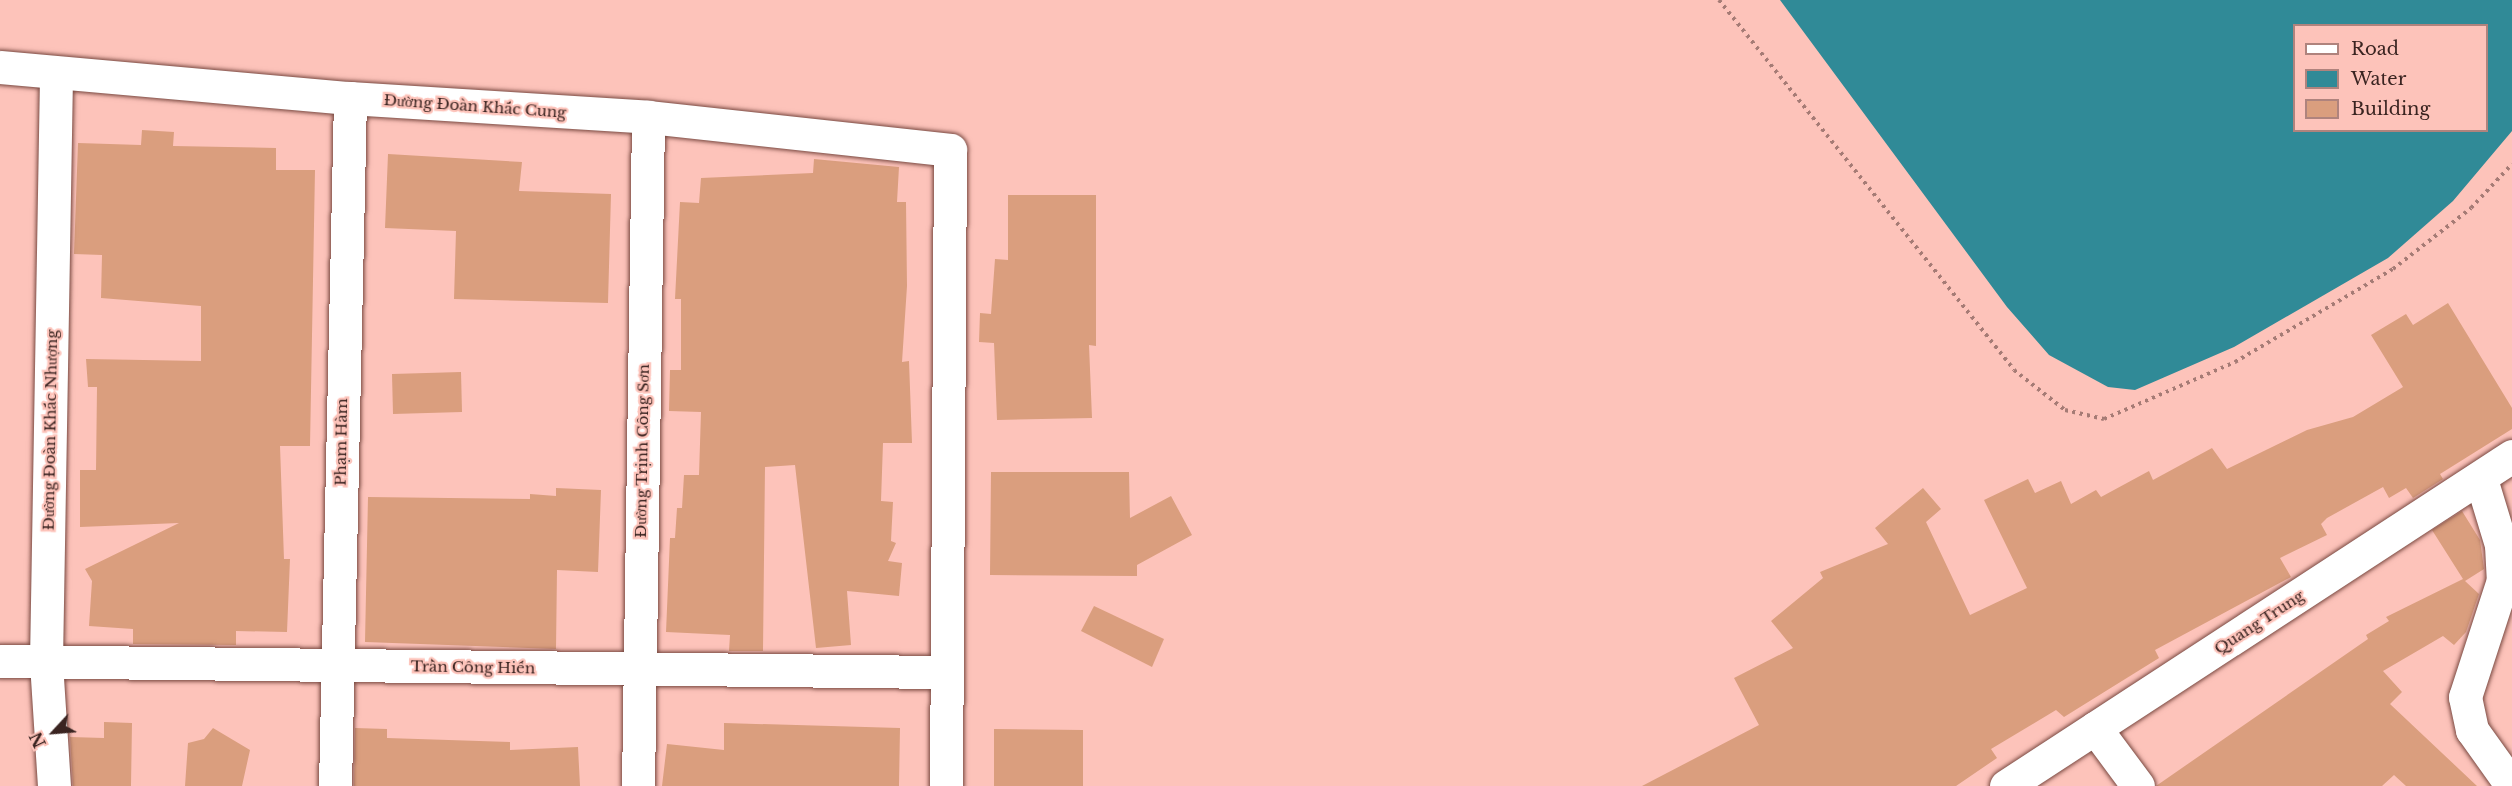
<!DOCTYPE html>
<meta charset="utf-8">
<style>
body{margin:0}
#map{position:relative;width:2512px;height:786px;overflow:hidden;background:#fdc3ba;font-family:"Libre Baskerville",serif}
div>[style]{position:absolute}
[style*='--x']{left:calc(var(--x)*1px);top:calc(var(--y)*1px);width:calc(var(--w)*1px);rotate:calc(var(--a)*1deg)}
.water>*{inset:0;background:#308a97}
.building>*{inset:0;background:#da9e7e}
.path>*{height:4px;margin-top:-2px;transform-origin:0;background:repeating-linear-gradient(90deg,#a57b75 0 3px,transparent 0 7.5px)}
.roads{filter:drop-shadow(0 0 2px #794941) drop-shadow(0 0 2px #794941)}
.minor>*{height:33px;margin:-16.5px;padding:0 16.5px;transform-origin:16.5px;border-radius:16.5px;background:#fff}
.major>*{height:33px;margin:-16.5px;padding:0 16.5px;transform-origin:16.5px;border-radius:16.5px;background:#fff}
span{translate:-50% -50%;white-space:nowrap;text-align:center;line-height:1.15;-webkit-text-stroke:4.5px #fdc3ba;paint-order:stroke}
.street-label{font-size:15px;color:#3a2421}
.legend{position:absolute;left:2293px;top:24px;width:195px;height:108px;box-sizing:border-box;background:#fdc3ba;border:2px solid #af837d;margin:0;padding:8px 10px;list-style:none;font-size:18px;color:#3a2421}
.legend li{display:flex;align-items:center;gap:12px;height:30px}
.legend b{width:30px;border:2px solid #af837d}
.north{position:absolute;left:24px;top:702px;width:60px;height:60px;-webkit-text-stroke:4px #fdc3ba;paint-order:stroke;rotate:244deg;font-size:16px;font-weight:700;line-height:24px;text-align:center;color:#3a2421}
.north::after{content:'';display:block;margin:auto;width:21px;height:27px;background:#3a2421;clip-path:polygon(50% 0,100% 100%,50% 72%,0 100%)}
</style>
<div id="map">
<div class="water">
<div style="clip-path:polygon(evenodd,1780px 0,2512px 0,2512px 131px,2453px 201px,2388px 258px,2234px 347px,2135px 390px,2108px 387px,2049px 355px,2007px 307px,1780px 0,2294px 26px,2486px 26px,2486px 130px,2294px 130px,2294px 26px)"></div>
</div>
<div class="building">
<div style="clip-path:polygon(142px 130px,174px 132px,173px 146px,276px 148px,276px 170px,315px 170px,310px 446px,280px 446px,284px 559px,290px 559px,287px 632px,236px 631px,236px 645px,133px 644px,133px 629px,89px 626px,92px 581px,85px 569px,179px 523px,80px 527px,80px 470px,96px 470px,97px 387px,88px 387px,86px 359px,201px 361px,201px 306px,101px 298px,102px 255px,74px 254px,78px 143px,141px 145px)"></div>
<div style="clip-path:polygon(388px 154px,522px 162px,519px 191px,611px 194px,608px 303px,454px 299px,456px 231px,385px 228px)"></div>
<div style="clip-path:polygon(814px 159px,899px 167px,897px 202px,906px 202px,907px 286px,902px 362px,909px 361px,912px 443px,883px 443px,881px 501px,893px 502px,891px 541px,896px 543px,888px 561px,902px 563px,899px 596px,847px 591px,851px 645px,816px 648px,795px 465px,765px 467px,763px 651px,729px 651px,730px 635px,666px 632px,670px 538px,675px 538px,677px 508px,682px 508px,684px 475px,699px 475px,701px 412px,669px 411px,670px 370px,681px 370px,681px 299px,675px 299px,680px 202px,699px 203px,701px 178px,813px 173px)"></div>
<div style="clip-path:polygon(1008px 195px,1096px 195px,1096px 346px,1089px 345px,1092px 418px,997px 420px,994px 343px,979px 342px,980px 313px,991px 314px,995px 259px,1008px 260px)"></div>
<div style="clip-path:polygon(2448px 303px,2512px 408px,2512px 429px,2440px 474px,2443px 479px,2413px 498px,2406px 488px,2389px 498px,2383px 487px,2327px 518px,2321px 524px,2327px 535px,2280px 558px,2291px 577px,2155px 650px,2159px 658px,2064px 717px,2056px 710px,1991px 749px,1997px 758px,1956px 786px,1642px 786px,1759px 725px,1734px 678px,1793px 648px,1771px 621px,1823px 578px,1820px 572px,1888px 544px,1875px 528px,1923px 488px,1941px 509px,1926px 522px,1970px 615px,2027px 588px,1984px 500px,2028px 479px,2035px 493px,2061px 481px,2071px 504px,2096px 490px,2101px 497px,2149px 471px,2153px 480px,2212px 448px,2227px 469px,2307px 430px,2353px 417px,2403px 387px,2371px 335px,2406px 314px,2413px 325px)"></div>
<div style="clip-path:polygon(461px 372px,462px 412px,393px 414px,392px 374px)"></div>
<div style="clip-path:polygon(991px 472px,1129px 472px,1130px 518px,1171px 496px,1192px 535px,1137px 565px,1137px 576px,990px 575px)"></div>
<div style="clip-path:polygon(556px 488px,601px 490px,598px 572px,557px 570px,556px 649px,365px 642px,368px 497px,530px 499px,530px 494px,556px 496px)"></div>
<div style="clip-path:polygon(2462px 511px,2480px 540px,2484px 569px,2465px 581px,2479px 594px,2466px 632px,2454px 645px,2443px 636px,2383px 671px,2402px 692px,2390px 704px,2477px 786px,2406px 786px,2394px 775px,2382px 786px,2156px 786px,2368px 639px,2366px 635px,2389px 621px,2386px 617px,2463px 579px,2432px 530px)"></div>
<div style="clip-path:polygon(1094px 606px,1164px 639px,1152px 667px,1081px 631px)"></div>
<div style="clip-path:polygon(104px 722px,132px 723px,131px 786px,73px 786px,70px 737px,104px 738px)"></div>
<div style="clip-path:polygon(724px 723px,900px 728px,899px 786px,662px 786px,667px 744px,724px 750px)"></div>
<div style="clip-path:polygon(213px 728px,250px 750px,242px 786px,185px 786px,188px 743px,204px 739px)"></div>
<div style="clip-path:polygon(355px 728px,387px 729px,387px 738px,510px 742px,510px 750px,578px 747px,580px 786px,354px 786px)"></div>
<div style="clip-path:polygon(994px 729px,1083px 730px,1083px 786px,994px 786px)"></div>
</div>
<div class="path">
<div style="--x:1719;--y:0;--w:473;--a:51.4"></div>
<div style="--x:2014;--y:370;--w:65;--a:38.1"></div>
<div style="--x:2065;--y:410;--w:40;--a:13"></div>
<div style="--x:2104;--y:419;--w:143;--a:-23.5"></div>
<div style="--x:2235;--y:362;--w:183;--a:-30.5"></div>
<div style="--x:2393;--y:269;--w:99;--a:-38"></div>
<div style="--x:2471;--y:208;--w:60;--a:-47"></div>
</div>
<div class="roads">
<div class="minor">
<div style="--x:0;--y:67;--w:351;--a:5.1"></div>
<div style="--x:350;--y:98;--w:299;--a:3.6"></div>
<div style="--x:648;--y:117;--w:304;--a:6.2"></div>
<div style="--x:950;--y:150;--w:636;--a:90.36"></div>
<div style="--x:2481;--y:479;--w:69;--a:73.1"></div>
<div style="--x:2501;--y:545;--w:35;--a:87"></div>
<div style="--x:2503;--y:580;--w:123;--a:108"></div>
<div style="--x:2465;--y:697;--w:34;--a:78"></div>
<div style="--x:2472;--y:730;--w:69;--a:54.5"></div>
<div style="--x:0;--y:661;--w:946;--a:0.67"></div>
<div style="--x:2095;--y:728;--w:72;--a:53.4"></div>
<div style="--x:54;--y:786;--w:125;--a:-93.7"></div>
<div style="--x:46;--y:661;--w:587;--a:-89.02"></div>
<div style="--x:335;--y:786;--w:688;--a:-88.75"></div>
<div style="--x:638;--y:786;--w:669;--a:-89.14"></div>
</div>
<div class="major">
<div style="--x:2006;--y:786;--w:604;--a:-33.11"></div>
</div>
</div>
<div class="street-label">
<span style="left:475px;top:106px;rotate:4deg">Đường Đoàn Khắc Cung</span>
<span style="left:50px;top:430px;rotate:-89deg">Đường Đoàn Khắc Nhượng</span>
<span style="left:341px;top:442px;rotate:-89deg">Phạm Hàm</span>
<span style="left:642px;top:451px;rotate:-89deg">Đường Trịnh Công Sơn</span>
<span style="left:2259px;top:622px;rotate:-33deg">Quang Trung</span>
<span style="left:473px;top:667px;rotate:1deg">Trần Công Hiến</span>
</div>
<ul class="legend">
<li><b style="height:8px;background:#fff"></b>Road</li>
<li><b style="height:16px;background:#308a97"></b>Water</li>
<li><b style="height:16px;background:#da9e7e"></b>Building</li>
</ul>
<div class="north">N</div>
</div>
